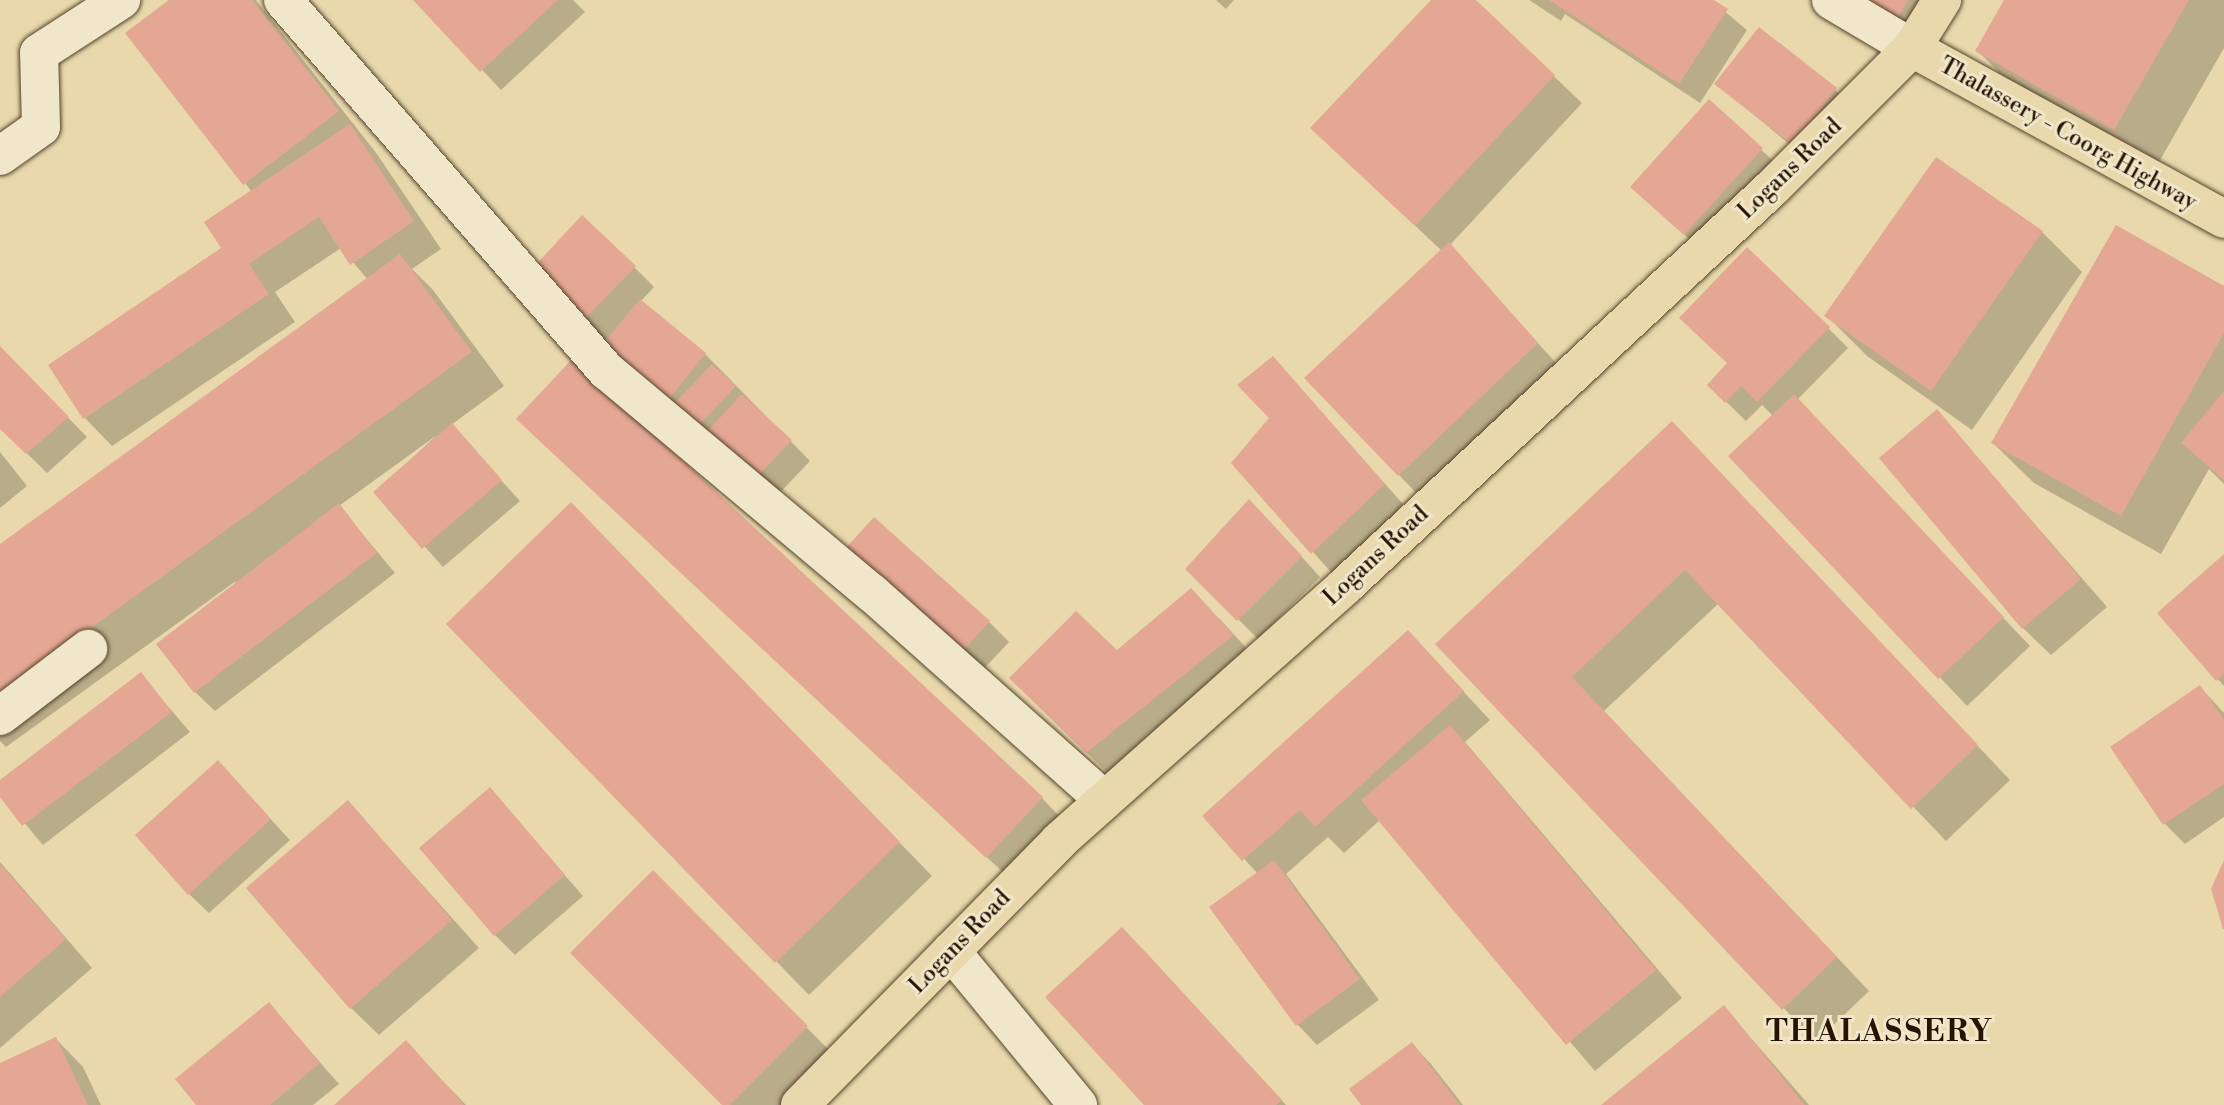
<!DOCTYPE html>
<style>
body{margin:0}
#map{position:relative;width:2224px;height:1105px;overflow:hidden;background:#e8d8ac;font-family:"Libre Bodoni",serif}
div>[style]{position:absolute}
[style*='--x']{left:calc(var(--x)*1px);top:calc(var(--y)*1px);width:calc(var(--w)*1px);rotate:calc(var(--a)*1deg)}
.shadow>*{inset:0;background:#0003}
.building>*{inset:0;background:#e4a794}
.roads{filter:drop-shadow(0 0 2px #56442c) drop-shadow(0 0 2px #56442c)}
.minor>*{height:38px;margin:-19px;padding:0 19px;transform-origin:19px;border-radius:19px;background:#f0e6c9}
.major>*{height:38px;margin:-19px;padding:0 19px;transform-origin:19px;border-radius:19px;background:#e8d8ac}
span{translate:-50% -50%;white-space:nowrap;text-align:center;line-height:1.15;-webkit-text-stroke:6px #f0e6c9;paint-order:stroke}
.street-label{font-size:23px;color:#261302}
.district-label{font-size:30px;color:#261302;font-weight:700;letter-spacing:2px}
</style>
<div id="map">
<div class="shadow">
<div style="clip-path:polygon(172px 0,256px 0,377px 154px,441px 249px,412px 269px,433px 290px,504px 386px,451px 425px,520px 501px,443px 567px,376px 492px,437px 435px,339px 506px,395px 573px,215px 711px,195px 692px,236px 581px,6px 747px,0 741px,0 546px,368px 280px,341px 248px,275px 292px,295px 322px,112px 446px,85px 418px,50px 366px,224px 249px,252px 192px,128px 33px)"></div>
<div style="clip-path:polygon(417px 0,573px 0,585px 12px,501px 90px)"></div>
<div style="clip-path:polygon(1216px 0,1234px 0,1226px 9px)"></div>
<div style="clip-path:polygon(1433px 0,1474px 0,1582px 103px,1450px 245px,1564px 372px,1426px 503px,1399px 475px,1442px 251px,1340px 155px)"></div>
<div style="clip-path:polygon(1529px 0,1711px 0,1747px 30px,1700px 103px,1565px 14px,1561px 21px)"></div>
<div style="clip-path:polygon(1840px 0,1940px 0,1913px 44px)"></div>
<div style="clip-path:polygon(2006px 0,2224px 0,2224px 48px,2155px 169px,2017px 91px,1977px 50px)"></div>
<div style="clip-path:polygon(1717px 84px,1835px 90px,1855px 109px,1813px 164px)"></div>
<div style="clip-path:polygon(1710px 102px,1782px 169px,1705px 253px,1652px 206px)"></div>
<div style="clip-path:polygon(2042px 232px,2082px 272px,1972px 430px,1867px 356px,1827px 316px)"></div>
<div style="clip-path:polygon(634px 267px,654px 287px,640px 302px,705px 354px,810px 461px,773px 500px,624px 365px,613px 335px,603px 341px,551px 291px)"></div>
<div style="clip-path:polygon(2224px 288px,2224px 484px,2209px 469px,2161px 554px,2034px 483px,1993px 443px)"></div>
<div style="clip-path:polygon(1828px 328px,1848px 348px,1797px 400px,2030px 646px,1967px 706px,1731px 456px,1773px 416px,1762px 405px,1746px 421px,1709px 385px,1729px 364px)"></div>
<div style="clip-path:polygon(0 348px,87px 437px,47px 473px,0 427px)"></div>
<div style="clip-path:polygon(1273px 358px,1411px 513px,1339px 581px,1233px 463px,1272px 418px)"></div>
<div style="clip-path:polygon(1937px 412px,2107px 607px,2051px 655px,2023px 628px)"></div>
<div style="clip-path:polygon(538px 438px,1042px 798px,1061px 818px,1007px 876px)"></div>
<div style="clip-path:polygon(0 452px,27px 486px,0 508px)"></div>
<div style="clip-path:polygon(1705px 457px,2010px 780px,1946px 841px,1719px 603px,1604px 711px,1869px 991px,1816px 1042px,1438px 644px)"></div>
<div style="clip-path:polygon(1269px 521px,1320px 577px,1258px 639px,1188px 569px)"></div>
<div style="clip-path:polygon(604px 538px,932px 876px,809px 995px,776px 961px)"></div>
<div style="clip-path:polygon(847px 550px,989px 622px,1009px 642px,981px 672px)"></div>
<div style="clip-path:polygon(2224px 558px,2224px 686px,2159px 613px)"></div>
<div style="clip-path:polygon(1219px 618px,1260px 663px,1115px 780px,1039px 706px)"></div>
<div style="clip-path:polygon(1408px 632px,1490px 720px,1465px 742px,1682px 998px,1595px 1071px,1380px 820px,1344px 853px,1328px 837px,1286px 874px,1379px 1000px,1317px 1045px,1298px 1025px,1211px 908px,1258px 874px,1205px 816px)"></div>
<div style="clip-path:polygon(141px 675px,190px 732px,43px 845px,0 794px,0 782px)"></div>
<div style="clip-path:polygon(2200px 687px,2224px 713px,2224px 817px,2185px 844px,2165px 824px,2113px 747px)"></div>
<div style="clip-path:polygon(237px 783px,290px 840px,209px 913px,189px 894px)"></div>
<div style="clip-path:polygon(490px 790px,583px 896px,515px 955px,495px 935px)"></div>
<div style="clip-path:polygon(348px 802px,479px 948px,379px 1035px,351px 1008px)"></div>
<div style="clip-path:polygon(0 862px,92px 968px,0 1048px)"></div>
<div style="clip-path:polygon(653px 873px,834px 1055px,785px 1105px,725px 1105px)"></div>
<div style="clip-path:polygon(1122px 929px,1150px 957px,1286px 1105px,1146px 1105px)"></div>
<div style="clip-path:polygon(269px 1004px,339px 1084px,313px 1105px,199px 1105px)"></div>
<div style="clip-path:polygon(1724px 1007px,1809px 1105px,1604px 1105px)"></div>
<div style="clip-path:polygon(56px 1039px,83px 1067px,101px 1105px,0 1105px,0 1065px)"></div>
<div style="clip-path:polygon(406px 1043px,466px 1105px,336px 1105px)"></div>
<div style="clip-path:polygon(1412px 1044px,1431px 1064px,1463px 1105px,1363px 1105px)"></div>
</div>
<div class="building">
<div style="clip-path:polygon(169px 0,252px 0,339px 111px,243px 185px,125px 33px)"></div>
<div style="clip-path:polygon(413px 0,558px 0,480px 72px)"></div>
<div style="clip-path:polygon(1431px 0,1476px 0,1555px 75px,1415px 226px,1310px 128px)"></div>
<div style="clip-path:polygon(1549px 0,1714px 0,1728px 9px,1679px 84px)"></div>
<div style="clip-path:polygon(1850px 0,1908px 0,1893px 26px)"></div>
<div style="clip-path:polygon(2004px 0,2189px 0,2114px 130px,1975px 51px)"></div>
<div style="clip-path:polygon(1759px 27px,1837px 88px,1793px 145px,1714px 84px)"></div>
<div style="clip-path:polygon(1709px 99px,1763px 148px,1684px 235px,1630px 187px)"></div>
<div style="clip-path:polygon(350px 124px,414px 221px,350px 265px,319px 217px,249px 264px,269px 294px,83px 419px,48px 365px,221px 248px,204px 222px)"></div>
<div style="clip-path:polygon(1936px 157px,2043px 231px,1931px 391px,1824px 316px)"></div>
<div style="clip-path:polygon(582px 215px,636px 266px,582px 322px,529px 272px)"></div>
<div style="clip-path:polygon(2116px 225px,2224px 286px,2224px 333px,2121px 516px,1991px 443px)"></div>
<div style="clip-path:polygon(1449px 242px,1538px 343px,1398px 476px,1304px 378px)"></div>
<div style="clip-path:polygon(1747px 247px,1830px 327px,1757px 402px,1741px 386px,1725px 403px,1707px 385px,1727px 363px,1679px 318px)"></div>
<div style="clip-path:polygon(400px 254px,472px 352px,0 694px,0 544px)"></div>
<div style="clip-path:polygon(640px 299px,706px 353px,669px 399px,602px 345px)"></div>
<div style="clip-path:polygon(0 346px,69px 417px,26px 454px,0 429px)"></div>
<div style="clip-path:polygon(1273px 356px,1385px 484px,1311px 554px,1231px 463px,1269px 418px,1237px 385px)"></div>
<div style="clip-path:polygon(573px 358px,1043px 797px,986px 858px,516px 419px)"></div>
<div style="clip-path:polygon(712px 364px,736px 386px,698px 426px,674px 404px)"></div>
<div style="clip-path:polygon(2224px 391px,2224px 480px,2181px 443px)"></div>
<div style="clip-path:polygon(742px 394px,792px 440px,753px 481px,703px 436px)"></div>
<div style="clip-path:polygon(1794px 394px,2004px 617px,1938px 679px,1728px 456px)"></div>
<div style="clip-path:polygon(1937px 409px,2081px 579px,2022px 629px,1879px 458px)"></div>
<div style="clip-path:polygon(1672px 421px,1978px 745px,1911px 809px,1685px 570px,1572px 677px,1837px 957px,1782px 1010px,1435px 644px)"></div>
<div style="clip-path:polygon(452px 423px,502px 480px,422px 549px,373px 492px)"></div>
<div style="clip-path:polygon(1249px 499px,1302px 556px,1237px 621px,1185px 569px)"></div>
<div style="clip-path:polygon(571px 502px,900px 842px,775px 963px,446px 624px)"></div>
<div style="clip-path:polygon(339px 503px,377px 553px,194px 693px,156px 644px)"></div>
<div style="clip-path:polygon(874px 517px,990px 621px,960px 654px,844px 550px)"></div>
<div style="clip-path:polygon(2224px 554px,2224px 674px,2216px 681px,2157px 613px)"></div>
<div style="clip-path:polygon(1191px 588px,1234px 635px,1086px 753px,1009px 678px,1076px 611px,1117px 650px)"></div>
<div style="clip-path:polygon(1408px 630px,1464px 691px,1315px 827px,1300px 810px,1242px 861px,1202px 816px)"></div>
<div style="clip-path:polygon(141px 672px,172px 712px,22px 826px,0 797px,0 780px)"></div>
<div style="clip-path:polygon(2200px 685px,2224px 720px,2224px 784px,2163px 825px,2110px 747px)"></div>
<div style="clip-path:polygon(1450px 725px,1656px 970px,1566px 1045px,1361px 800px)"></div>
<div style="clip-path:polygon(218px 760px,271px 819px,188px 895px,135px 835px)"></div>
<div style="clip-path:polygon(490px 787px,565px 875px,494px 936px,419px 848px)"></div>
<div style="clip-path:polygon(348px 800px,452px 920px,350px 1009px,246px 888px)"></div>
<div style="clip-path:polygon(1274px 860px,1360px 979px,1296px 1026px,1209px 907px)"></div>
<div style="clip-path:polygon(2224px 860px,2224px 929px,2223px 929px,2211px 889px)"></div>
<div style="clip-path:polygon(0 864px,66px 939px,0 997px)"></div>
<div style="clip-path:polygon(653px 870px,808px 1026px,730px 1105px,722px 1105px,570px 953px)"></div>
<div style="clip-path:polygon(1122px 927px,1282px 1100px,1276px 1105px,1144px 1105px,1045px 997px)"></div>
<div style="clip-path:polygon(269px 1002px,320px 1063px,270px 1105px,196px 1105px,175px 1079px)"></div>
<div style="clip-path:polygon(1724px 1005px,1805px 1105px,1601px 1105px)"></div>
<div style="clip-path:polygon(56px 1037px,88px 1105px,0 1105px,0 1063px)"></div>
<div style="clip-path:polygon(406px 1040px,464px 1105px,334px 1105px)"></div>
<div style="clip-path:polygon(1412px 1042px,1460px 1105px,1361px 1105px,1349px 1089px)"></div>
</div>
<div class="roads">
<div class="minor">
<div style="--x:283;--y:0;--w:493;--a:48.9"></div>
<div style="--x:607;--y:371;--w:346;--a:40"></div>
<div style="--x:872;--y:593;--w:311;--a:41.7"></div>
<div style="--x:1831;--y:0;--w:94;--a:30.7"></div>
<div style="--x:0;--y:156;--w:50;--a:-35.3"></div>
<div style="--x:41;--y:127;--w:74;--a:-91.5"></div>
<div style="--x:39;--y:53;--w:98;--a:-32.9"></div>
<div style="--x:0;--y:716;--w:111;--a:-37.3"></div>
<div style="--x:951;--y:951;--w:200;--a:50.5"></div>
</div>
<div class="major">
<div style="--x:1912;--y:48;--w:356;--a:28.7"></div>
<div style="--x:800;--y:1105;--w:370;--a:-45.5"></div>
<div style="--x:1059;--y:841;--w:383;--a:-41.7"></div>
<div style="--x:1345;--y:586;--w:584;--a:-42.99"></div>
<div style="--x:1772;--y:188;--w:198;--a:-45"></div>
<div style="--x:1912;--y:48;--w:57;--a:-58"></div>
</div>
</div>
<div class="street-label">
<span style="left:2068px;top:134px;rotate:29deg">Thalassery - Coorg Highway</span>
<span style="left:1790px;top:169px;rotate:-44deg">Logans Road</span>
<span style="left:1376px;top:556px;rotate:-43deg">Logans Road</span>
<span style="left:960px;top:942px;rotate:-46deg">Logans Road</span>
</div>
<div class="district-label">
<span style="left:1880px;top:1032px">THALASSERY</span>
</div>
</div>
